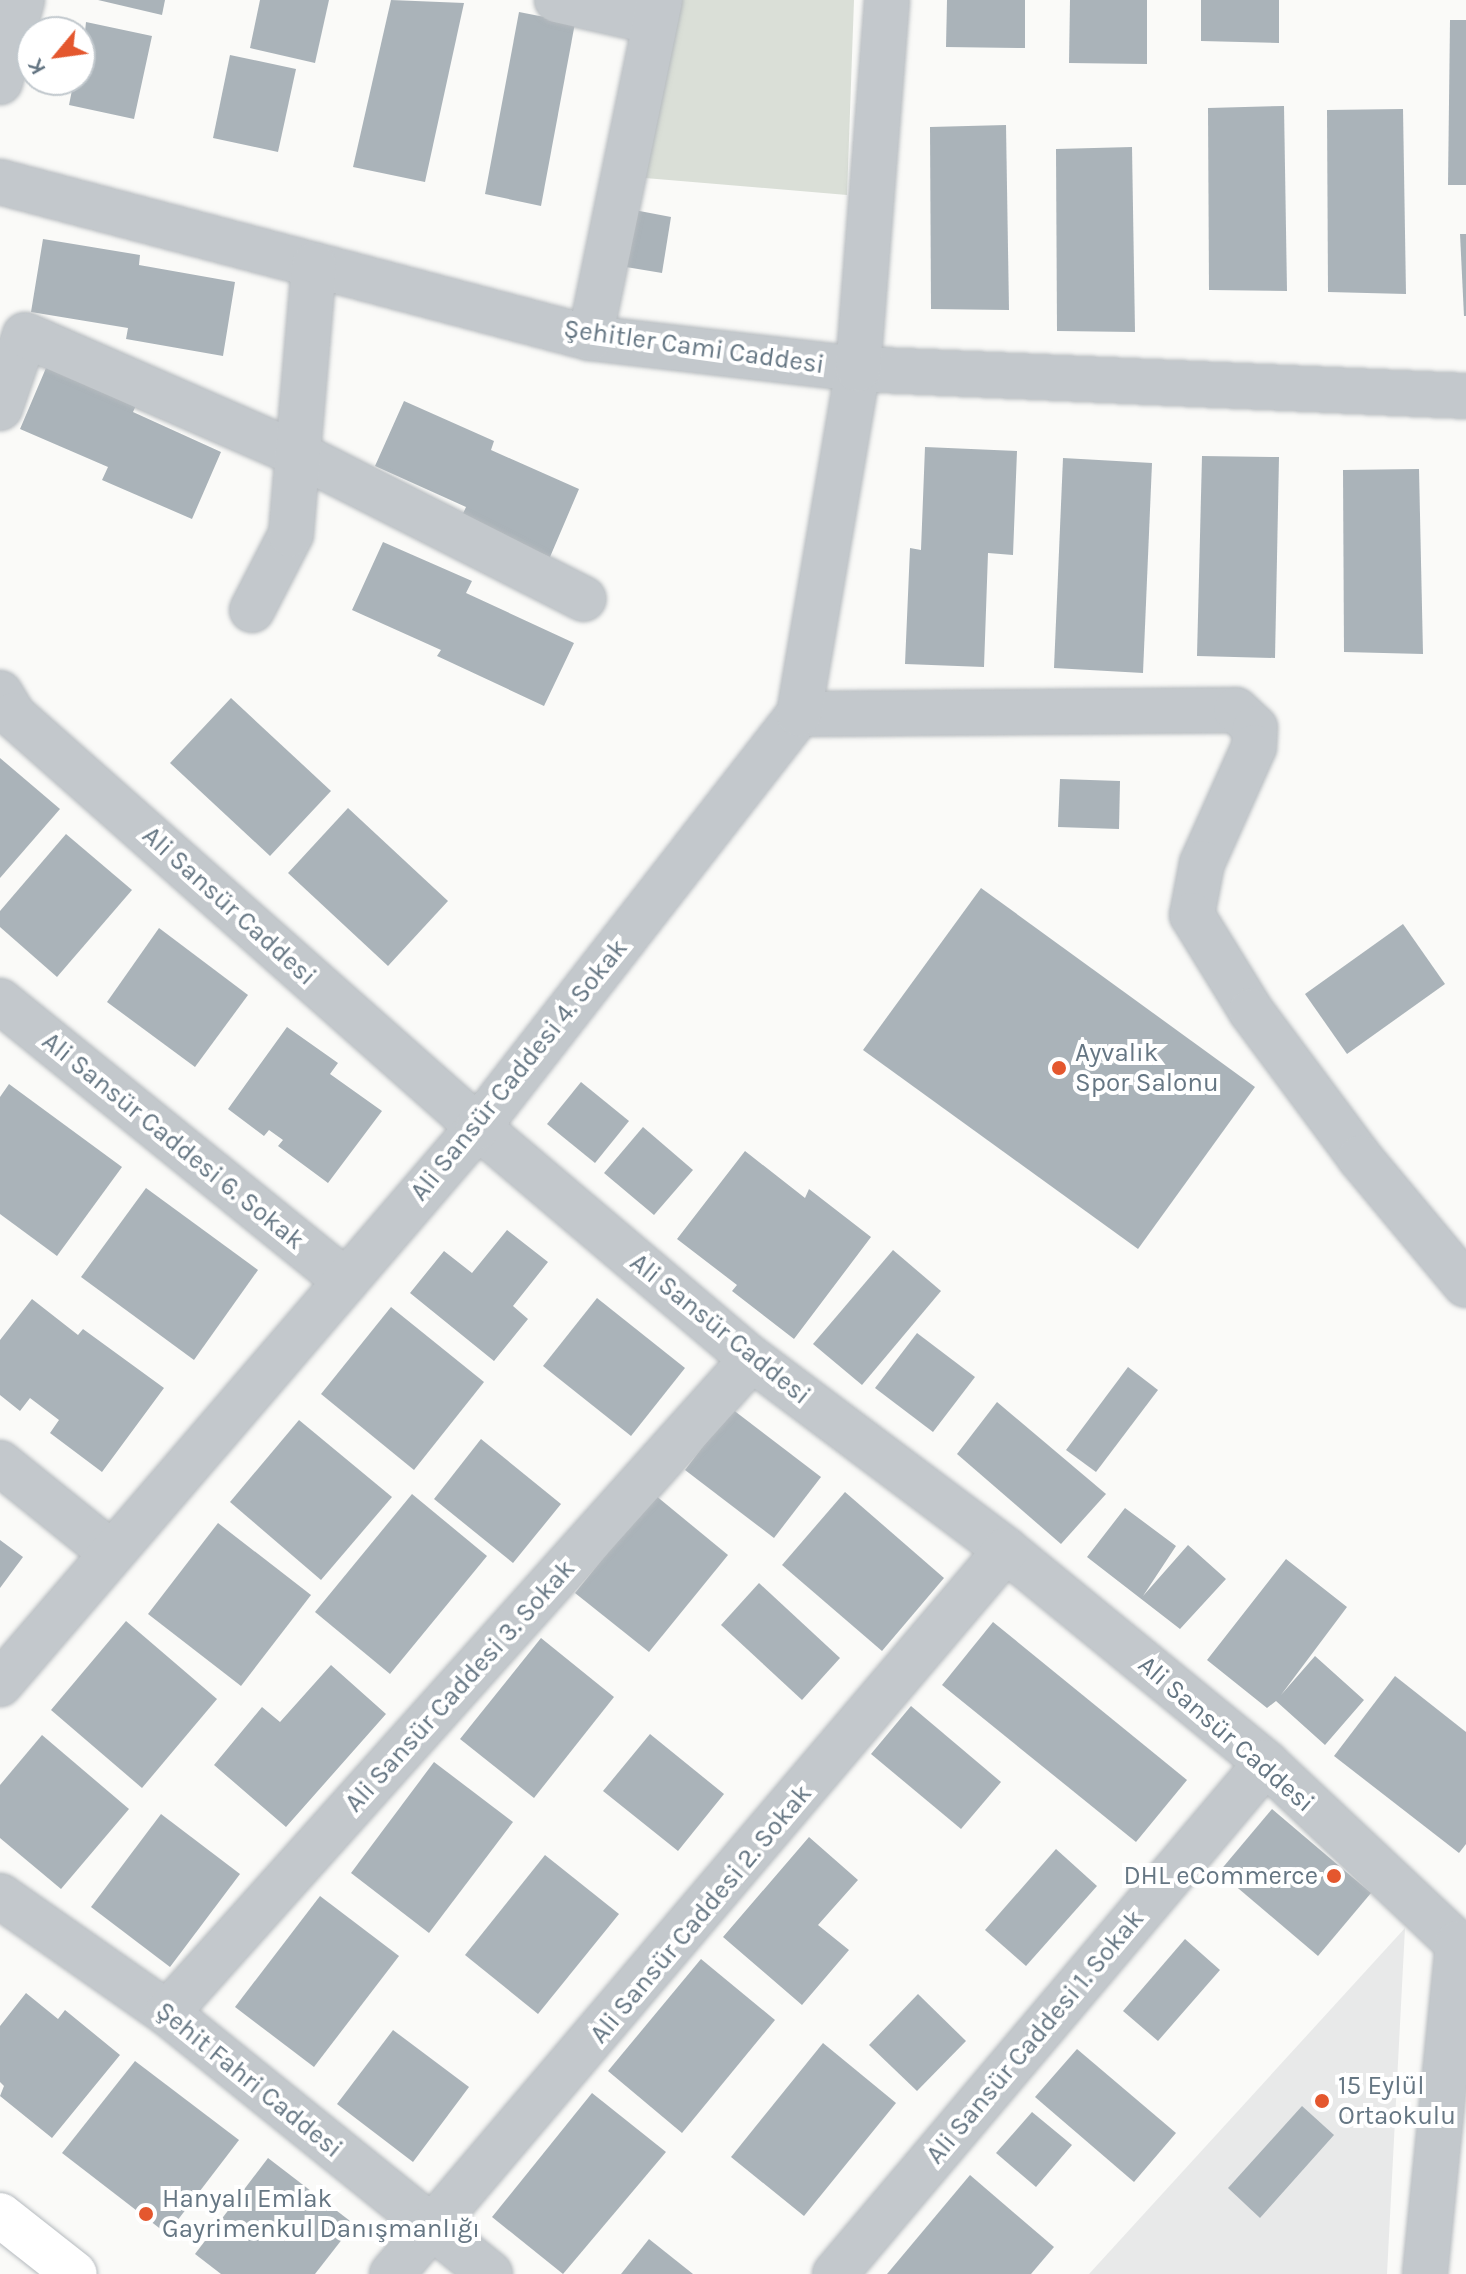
<!DOCTYPE html>
<meta charset="utf-8">
<style>
body{margin:0}
#map{position:relative;width:1466px;height:2274px;overflow:hidden;background:#fafaf8;font-family:Karla,sans-serif}
div>[style]{position:absolute}
[style*='--x']{left:calc(var(--x)*1px);top:calc(var(--y)*1px);width:calc(var(--w)*1px);rotate:calc(var(--a)*1deg)}
.built>*{inset:0;background:#e8e9e9}
.green>*{inset:0;background:#dadfd7}
.building>*{inset:0;background:#aab3b9}
.roads{filter:drop-shadow(0 0 2px #b5babe) drop-shadow(0 0 2px #b5babe)}
.minor>*{height:44px;margin:-22px;padding:0 22px;transform-origin:22px;border-radius:22px;background:#c3c8cc}
.major>*{height:44px;margin:-22px;padding:0 22px;transform-origin:22px;border-radius:22px;background:#fff}
.dots>*{width:22px;height:22px;translate:-50% -50%;box-sizing:border-box;border:4px solid #fff;border-radius:50%}
span{translate:-50% -50%;white-space:nowrap;text-align:center;line-height:1.15;-webkit-text-stroke:8px #fff;paint-order:stroke}
.street-label{font-size:26px;color:#657683}
.poi-label{font-size:26px;color:#657683}
.left{translate:0 -50%;text-align:left}
.right{translate:-100% -50%;text-align:right}
.north{position:absolute;left:16px;top:16px;width:80px;height:80px;box-sizing:border-box;background:#fff;border:2px solid #c1c8cd;border-radius:50%;rotate:241deg;font-size:22px;font-weight:700;line-height:32px;text-align:center;color:#657683}
.north::after{content:'';display:block;margin:auto;width:28px;height:36px;background:#e4572e;clip-path:polygon(50% 0,100% 100%,50% 72%,0 100%)}
</style>
<div id="map">
<div class="built">
<div style="clip-path:polygon(1405px 1928px,1387px 2274px,1089px 2274px)"></div>
</div>
<div class="green">
<div style="clip-path:polygon(682px 0,854px 0,847px 195px,645px 178px)"></div>
</div>
<div class="building">
<div style="clip-path:polygon(98px 0,165px 0,162px 15px)"></div>
<div style="clip-path:polygon(260px 0,329px 0,315px 63px,250px 48px)"></div>
<div style="clip-path:polygon(391px 0,464px 3px,425px 182px,353px 167px)"></div>
<div style="clip-path:polygon(947px 0,1025px 0,1025px 48px,946px 47px)"></div>
<div style="clip-path:polygon(1070px 0,1147px 0,1147px 64px,1069px 63px)"></div>
<div style="clip-path:polygon(1201px 0,1279px 0,1279px 43px,1201px 41px)"></div>
<div style="clip-path:polygon(519px 12px,575px 23px,541px 206px,485px 194px)"></div>
<div style="clip-path:polygon(1450px 20px,1466px 20px,1466px 185px,1448px 185px)"></div>
<div style="clip-path:polygon(86px 22px,152px 36px,134px 119px,69px 105px,74px 80px,80px 80px)"></div>
<div style="clip-path:polygon(230px 55px,296px 69px,278px 152px,213px 138px)"></div>
<div style="clip-path:polygon(1284px 106px,1287px 291px,1209px 290px,1208px 108px)"></div>
<div style="clip-path:polygon(1403px 109px,1406px 294px,1328px 292px,1327px 110px)"></div>
<div style="clip-path:polygon(1006px 125px,1009px 310px,931px 309px,930px 127px)"></div>
<div style="clip-path:polygon(1132px 147px,1135px 332px,1057px 331px,1056px 149px)"></div>
<div style="clip-path:polygon(629px 209px,671px 217px,662px 273px,620px 266px)"></div>
<div style="clip-path:polygon(1460px 234px,1466px 234px,1466px 316px,1464px 316px)"></div>
<div style="clip-path:polygon(43px 239px,140px 255px,139px 265px,235px 282px,223px 356px,126px 339px,128px 328px,31px 312px)"></div>
<div style="clip-path:polygon(49px 361px,138px 401px,133px 412px,221px 452px,192px 519px,102px 480px,108px 467px,20px 429px)"></div>
<div style="clip-path:polygon(404px 401px,494px 441px,491px 450px,579px 489px,550px 557px,461px 518px,466px 507px,375px 466px)"></div>
<div style="clip-path:polygon(925px 447px,1017px 451px,1013px 555px,988px 553px,984px 667px,905px 664px,910px 548px,921px 550px)"></div>
<div style="clip-path:polygon(1202px 456px,1279px 457px,1275px 658px,1197px 656px)"></div>
<div style="clip-path:polygon(1063px 458px,1152px 463px,1143px 673px,1054px 668px)"></div>
<div style="clip-path:polygon(1419px 469px,1423px 654px,1344px 652px,1343px 470px)"></div>
<div style="clip-path:polygon(383px 542px,472px 581px,466px 593px,574px 643px,544px 706px,437px 656px,441px 650px,352px 610px)"></div>
<div style="clip-path:polygon(231px 698px,331px 791px,270px 856px,170px 763px)"></div>
<div style="clip-path:polygon(0 758px,60px 809px,0 878px)"></div>
<div style="clip-path:polygon(1060px 779px,1120px 781px,1119px 829px,1058px 827px)"></div>
<div style="clip-path:polygon(348px 808px,448px 901px,388px 966px,288px 873px)"></div>
<div style="clip-path:polygon(66px 834px,132px 890px,57px 977px,0 927px,0 911px)"></div>
<div style="clip-path:polygon(981px 888px,1255px 1087px,1138px 1249px,863px 1050px)"></div>
<div style="clip-path:polygon(1403px 924px,1445px 984px,1347px 1054px,1305px 994px)"></div>
<div style="clip-path:polygon(159px 928px,248px 995px,195px 1067px,107px 1002px)"></div>
<div style="clip-path:polygon(287px 1027px,338px 1063px,330px 1074px,382px 1111px,328px 1183px,278px 1146px,283px 1140px,269px 1130px,264px 1136px,228px 1109px)"></div>
<div style="clip-path:polygon(581px 1082px,629px 1121px,595px 1163px,547px 1124px)"></div>
<div style="clip-path:polygon(9px 1084px,122px 1167px,57px 1256px,0 1214px,0 1097px)"></div>
<div style="clip-path:polygon(643px 1127px,693px 1170px,654px 1215px,604px 1173px)"></div>
<div style="clip-path:polygon(745px 1151px,805px 1198px,809px 1189px,871px 1237px,794px 1339px,732px 1291px,737px 1285px,677px 1239px)"></div>
<div style="clip-path:polygon(146px 1188px,258px 1270px,194px 1360px,81px 1277px)"></div>
<div style="clip-path:polygon(507px 1230px,548px 1262px,513px 1306px,528px 1319px,494px 1361px,410px 1293px,444px 1251px,472px 1273px)"></div>
<div style="clip-path:polygon(893px 1250px,941px 1291px,862px 1385px,813px 1344px)"></div>
<div style="clip-path:polygon(597px 1298px,685px 1368px,631px 1436px,543px 1366px)"></div>
<div style="clip-path:polygon(32px 1299px,78px 1335px,83px 1329px,164px 1388px,102px 1472px,50px 1433px,59px 1420px,30px 1398px,20px 1411px,0 1395px,0 1340px)"></div>
<div style="clip-path:polygon(391px 1307px,484px 1382px,414px 1470px,321px 1394px)"></div>
<div style="clip-path:polygon(917px 1333px,975px 1377px,933px 1432px,875px 1388px)"></div>
<div style="clip-path:polygon(1128px 1367px,1158px 1390px,1096px 1472px,1066px 1450px)"></div>
<div style="clip-path:polygon(997px 1402px,1106px 1494px,1061px 1544px,957px 1454px)"></div>
<div style="clip-path:polygon(732px 1409px,821px 1477px,774px 1538px,685px 1470px)"></div>
<div style="clip-path:polygon(299px 1420px,392px 1497px,321px 1580px,230px 1502px)"></div>
<div style="clip-path:polygon(481px 1439px,561px 1504px,513px 1563px,434px 1499px)"></div>
<div style="clip-path:polygon(845px 1492px,944px 1578px,882px 1651px,782px 1565px)"></div>
<div style="clip-path:polygon(412px 1494px,487px 1556px,390px 1674px,315px 1612px)"></div>
<div style="clip-path:polygon(655px 1495px,728px 1555px,649px 1652px,575px 1593px)"></div>
<div style="clip-path:polygon(1125px 1508px,1176px 1546px,1143px 1596px,1188px 1545px,1226px 1579px,1180px 1629px,1087px 1557px)"></div>
<div style="clip-path:polygon(218px 1523px,311px 1595px,241px 1686px,148px 1614px)"></div>
<div style="clip-path:polygon(0 1540px,23px 1557px,0 1588px)"></div>
<div style="clip-path:polygon(1286px 1559px,1347px 1607px,1281px 1695px,1315px 1656px,1364px 1700px,1325px 1745px,1276px 1701px,1267px 1708px,1207px 1660px)"></div>
<div style="clip-path:polygon(759px 1583px,840px 1658px,802px 1700px,721px 1625px)"></div>
<div style="clip-path:polygon(126px 1621px,217px 1699px,142px 1788px,51px 1710px)"></div>
<div style="clip-path:polygon(993px 1622px,1187px 1780px,1136px 1842px,942px 1685px)"></div>
<div style="clip-path:polygon(541px 1638px,614px 1697px,534px 1798px,460px 1739px)"></div>
<div style="clip-path:polygon(331px 1665px,386px 1714px,286px 1827px,214px 1765px,262px 1707px,280px 1722px)"></div>
<div style="clip-path:polygon(1395px 1676px,1466px 1732px,1466px 1844px,1459px 1853px,1334px 1756px)"></div>
<div style="clip-path:polygon(911px 1706px,1001px 1782px,961px 1829px,871px 1754px)"></div>
<div style="clip-path:polygon(650px 1734px,724px 1794px,678px 1851px,603px 1791px)"></div>
<div style="clip-path:polygon(42px 1735px,129px 1809px,61px 1889px,0 1838px,0 1785px)"></div>
<div style="clip-path:polygon(434px 1762px,513px 1822px,429px 1933px,351px 1873px)"></div>
<div style="clip-path:polygon(1272px 1809px,1371px 1893px,1318px 1956px,1219px 1872px)"></div>
<div style="clip-path:polygon(161px 1814px,240px 1874px,170px 1967px,91px 1907px)"></div>
<div style="clip-path:polygon(809px 1837px,858px 1880px,818px 1925px,849px 1950px,802px 2005px,723px 1937px)"></div>
<div style="clip-path:polygon(1056px 1849px,1097px 1886px,1026px 1966px,985px 1930px)"></div>
<div style="clip-path:polygon(545px 1855px,619px 1914px,538px 2014px,465px 1955px)"></div>
<div style="clip-path:polygon(320px 1896px,399px 1956px,314px 2067px,235px 2007px)"></div>
<div style="clip-path:polygon(1185px 1939px,1220px 1970px,1158px 2041px,1123px 2011px)"></div>
<div style="clip-path:polygon(701px 1959px,775px 2020px,682px 2133px,608px 2071px)"></div>
<div style="clip-path:polygon(26px 1993px,58px 2019px,65px 2010px,120px 2055px,52px 2138px,0 2096px,4px 2086px,0 2082px,0 2026px)"></div>
<div style="clip-path:polygon(918px 1994px,966px 2041px,917px 2091px,869px 2045px)"></div>
<div style="clip-path:polygon(393px 2030px,469px 2087px,413px 2162px,337px 2104px)"></div>
<div style="clip-path:polygon(823px 2043px,896px 2103px,804px 2216px,731px 2157px)"></div>
<div style="clip-path:polygon(1077px 2049px,1176px 2133px,1134px 2182px,1035px 2097px)"></div>
<div style="clip-path:polygon(135px 2061px,239px 2140px,167px 2234px,62px 2153px)"></div>
<div style="clip-path:polygon(592px 2093px,666px 2152px,563px 2274px,492px 2217px)"></div>
<div style="clip-path:polygon(1302px 2106px,1334px 2135px,1260px 2218px,1228px 2188px)"></div>
<div style="clip-path:polygon(1032px 2112px,1072px 2145px,1036px 2187px,996px 2153px)"></div>
<div style="clip-path:polygon(268px 2158px,354px 2224px,315px 2274px,221px 2274px,195px 2254px)"></div>
<div style="clip-path:polygon(970px 2175px,1054px 2247px,1031px 2274px,887px 2274px)"></div>
<div style="clip-path:polygon(649px 2239px,693px 2274px,621px 2274px)"></div>
</div>
<div class="roads">
<div class="minor">
<div style="--x:557;--y:0;--w:100;--a:12.7"></div>
<div style="--x:0;--y:82;--w:85;--a:-75"></div>
<div style="--x:0;--y:182;--w:610;--a:14.81"></div>
<div style="--x:590;--y:338;--w:270;--a:6.6"></div>
<div style="--x:858;--y:369;--w:609;--a:2.54"></div>
<div style="--x:590;--y:338;--w:345;--a:-78.3"></div>
<div style="--x:0;--y:408;--w:77;--a:-71.1"></div>
<div style="--x:25;--y:335;--w:300;--a:23.6"></div>
<div style="--x:300;--y:455;--w:318;--a:26.9"></div>
<div style="--x:252;--y:610;--w:85;--a:-62.8"></div>
<div style="--x:291;--y:534;--w:270;--a:-85.1"></div>
<div style="--x:0;--y:693;--w:26;--a:59"></div>
<div style="--x:13;--y:715;--w:621;--a:41.54"></div>
<div style="--x:478;--y:1127;--w:359;--a:40.3"></div>
<div style="--x:752;--y:1359;--w:318;--a:36.9"></div>
<div style="--x:1006;--y:1550;--w:336;--a:39.3"></div>
<div style="--x:1266;--y:1763;--w:264;--a:43.3"></div>
<div style="--x:799;--y:714;--w:437;--a:-0.5"></div>
<div style="--x:1236;--y:710;--w:26;--a:43"></div>
<div style="--x:1255;--y:728;--w:19;--a:93"></div>
<div style="--x:1254;--y:747;--w:127;--a:114.1"></div>
<div style="--x:1202;--y:863;--w:53;--a:100.9"></div>
<div style="--x:1192;--y:915;--w:113;--a:58.4"></div>
<div style="--x:1251;--y:1011;--w:183;--a:53.4"></div>
<div style="--x:1360;--y:1158;--w:165;--a:50.2"></div>
<div style="--x:0;--y:1001;--w:445;--a:39"></div>
<div style="--x:0;--y:1463;--w:140;--a:38.9"></div>
<div style="--x:0;--y:1684;--w:734;--a:-49.36"></div>
<div style="--x:478;--y:1127;--w:523;--a:-52.14"></div>
<div style="--x:799;--y:714;--w:350;--a:-80.3"></div>
<div style="--x:858;--y:369;--w:370;--a:-85.5"></div>
<div style="--x:0;--y:1896;--w:204;--a:35"></div>
<div style="--x:167;--y:2013;--w:415;--a:38.9"></div>
<div style="--x:167;--y:2013;--w:877;--a:-48.19"></div>
<div style="--x:392;--y:2274;--w:949;--a:-49.7"></div>
<div style="--x:835;--y:2274;--w:668;--a:-49.85"></div>
<div style="--x:1425;--y:2274;--w:332;--a:-84.3"></div>
</div>
<div class="major">
<div style="--x:0;--y:2215;--w:95;--a:38.2"></div>
</div>
</div>
<div class="dots">
<div style="left:1059px;top:1068px;background:#e4572e"></div>
<div style="left:1334px;top:1876px;background:#e4572e"></div>
<div style="left:1322px;top:2101px;background:#e4572e"></div>
<div style="left:146px;top:2214px;background:#e4572e"></div>
</div>
<div class="street-label">
<span style="left:694px;top:347px;rotate:8deg">Şehitler Cami Caddesi</span>
<span style="left:229px;top:906px;rotate:42deg">Ali Sansür Caddesi</span>
<span style="left:519px;top:1070px;rotate:-51deg">Ali Sansür Caddesi 4. Sokak</span>
<span style="left:173px;top:1141px;rotate:39deg">Ali Sansür Caddesi 6. Sokak</span>
<span style="left:720px;top:1329px;rotate:39deg">Ali Sansür Caddesi</span>
<span style="left:460px;top:1686px;rotate:-48deg">Ali Sansür Caddesi 3. Sokak</span>
<span style="left:1226px;top:1734px;rotate:41deg">Ali Sansür Caddesi</span>
<span style="left:701px;top:1914px;rotate:-50deg">Ali Sansür Caddesi 2. Sokak</span>
<span style="left:1035px;top:2037px;rotate:-50deg">Ali Sansür Caddesi 1. Sokak</span>
<span style="left:249px;top:2080px;rotate:39deg">Şehit Fahri Caddesi</span>
</div>
<div class="poi-label">
<span class="left" style="left:1075px;top:1068px">Ayvalık<br>Spor Salonu</span>
<span class="right" style="left:1318px;top:1876px">DHL eCommerce</span>
<span class="left" style="left:1338px;top:2101px">15 Eylül<br>Ortaokulu</span>
<span class="left" style="left:162px;top:2214px">Hanyalı Emlak<br>Gayrimenkul Danışmanlığı</span>
</div>
<div class="north">K</div>
</div>
